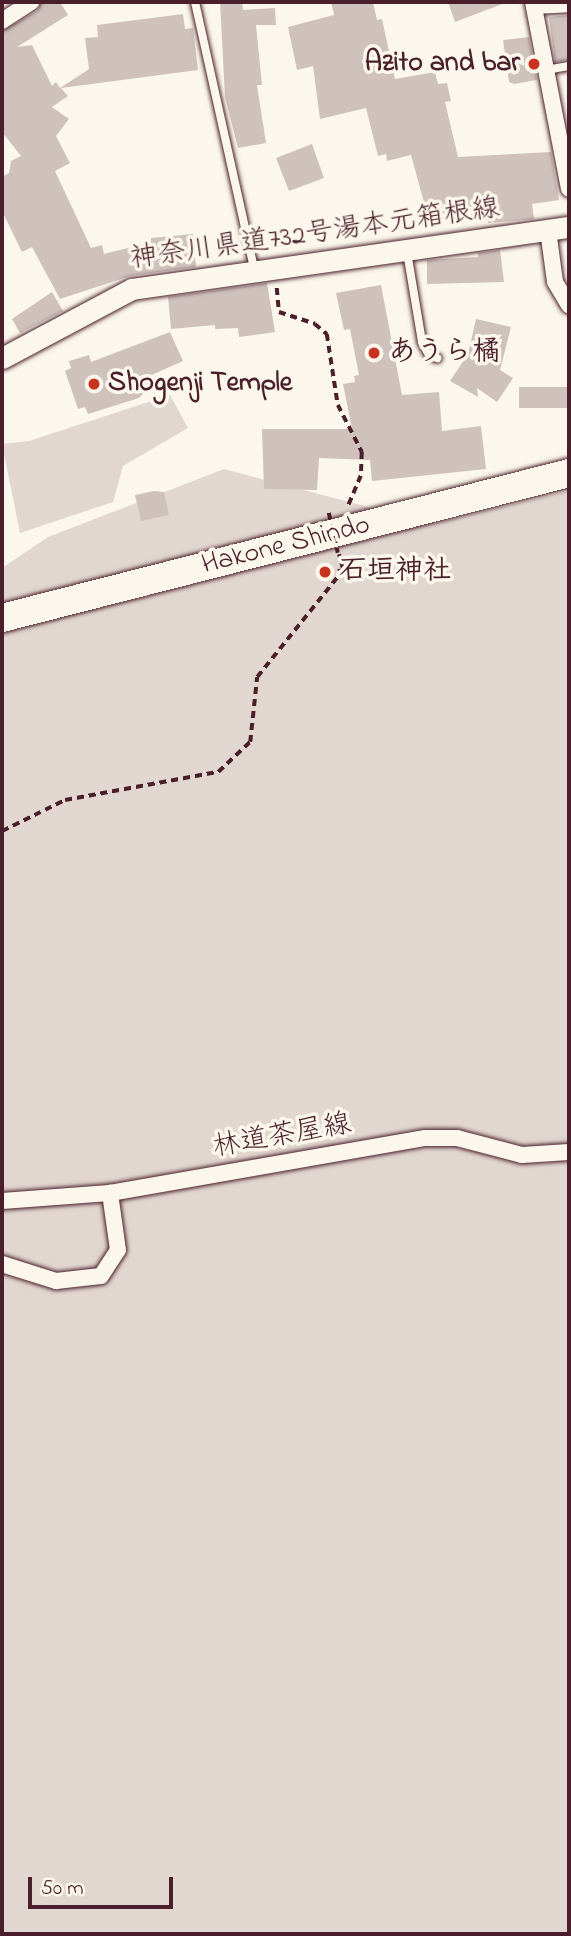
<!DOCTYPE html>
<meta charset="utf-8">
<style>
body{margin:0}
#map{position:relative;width:571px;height:1936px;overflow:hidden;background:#fbf7ec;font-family:"Indie Flower","Klee One",sans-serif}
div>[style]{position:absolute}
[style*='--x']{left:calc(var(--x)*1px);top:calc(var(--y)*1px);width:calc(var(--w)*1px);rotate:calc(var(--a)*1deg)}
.green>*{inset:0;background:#e2d7d0}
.building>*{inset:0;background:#cfc2bc}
.path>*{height:3.5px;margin-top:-1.75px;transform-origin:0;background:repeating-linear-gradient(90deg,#4a1f2b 0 7px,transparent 0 12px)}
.roads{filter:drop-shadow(0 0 2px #4a1f2b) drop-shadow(0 0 2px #4a1f2b)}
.lane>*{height:8px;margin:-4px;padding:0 4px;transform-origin:4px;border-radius:4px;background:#fbf7ec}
.street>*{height:16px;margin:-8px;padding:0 8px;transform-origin:8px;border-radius:8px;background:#fbf7ec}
.secondary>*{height:21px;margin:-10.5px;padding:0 10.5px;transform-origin:10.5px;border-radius:10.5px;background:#fbf7ec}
.highway>*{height:28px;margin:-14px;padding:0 14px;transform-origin:14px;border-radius:14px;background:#fbf7ec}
.path-bridge>*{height:3.5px;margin-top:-1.75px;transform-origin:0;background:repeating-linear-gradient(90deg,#4a1f2b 0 7px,transparent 0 12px)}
.dots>*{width:19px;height:19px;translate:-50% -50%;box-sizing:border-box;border:4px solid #fbf7ec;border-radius:50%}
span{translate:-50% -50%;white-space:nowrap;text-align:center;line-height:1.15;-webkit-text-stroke:7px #fbf7ec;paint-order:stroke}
.poi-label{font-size:28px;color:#4a1f2b;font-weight:700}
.right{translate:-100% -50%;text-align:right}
.left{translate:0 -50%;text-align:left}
.street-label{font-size:28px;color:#4a1f2b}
.frame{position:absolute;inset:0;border:4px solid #4a1f2b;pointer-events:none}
.scale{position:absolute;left:28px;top:1877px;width:145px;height:32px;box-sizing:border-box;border:4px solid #4a1f2b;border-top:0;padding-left:9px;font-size:21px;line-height:24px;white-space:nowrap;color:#4a1f2b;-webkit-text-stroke:5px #fbf7ec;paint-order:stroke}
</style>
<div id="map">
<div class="green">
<div style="clip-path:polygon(170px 395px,188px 428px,123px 466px,113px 502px,20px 533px,2px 444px,29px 441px)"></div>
<div style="clip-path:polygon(224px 469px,433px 524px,569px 491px,569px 1934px,2px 1934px,2px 568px,48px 537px)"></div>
</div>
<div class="building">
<div style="clip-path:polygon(41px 2px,60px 2px,68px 15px,17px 47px,32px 45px,52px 86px,56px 82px,60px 88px,89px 69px,85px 38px,98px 37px,97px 25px,183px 14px,185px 29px,193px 28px,198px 70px,61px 88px,68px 96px,52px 107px,69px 119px,56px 136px,70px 163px,55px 171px,91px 248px,102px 245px,104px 254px,151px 242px,151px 238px,193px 234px,196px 267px,130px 276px,60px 299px,32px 247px,22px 252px,2px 211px,2px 177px,9px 173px,11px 161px,21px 156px,2px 132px,2px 31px,37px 11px)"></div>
<div style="clip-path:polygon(220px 2px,242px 2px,243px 10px,275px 8px,276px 25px,256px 25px,262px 85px,257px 85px,266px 143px,238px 148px,225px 97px)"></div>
<div style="clip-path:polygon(331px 2px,373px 2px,377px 20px,382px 19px,395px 79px,435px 72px,438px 84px,447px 83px,451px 101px,445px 102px,458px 157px,551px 152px,559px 200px,532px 204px,534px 219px,488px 223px,487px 212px,469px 216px,467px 208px,428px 217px,411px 155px,387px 161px,386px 154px,378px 156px,366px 108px,320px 119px,313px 66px,297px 70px,288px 27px,334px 15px)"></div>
<div style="clip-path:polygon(448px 2px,505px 2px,505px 3px,455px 22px)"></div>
<div style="clip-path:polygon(569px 15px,569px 60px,555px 62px,549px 17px)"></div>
<div style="clip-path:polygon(529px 37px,537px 80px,514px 84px,509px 82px,503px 40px)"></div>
<div style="clip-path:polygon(312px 144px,324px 178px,289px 191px,276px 158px)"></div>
<div style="clip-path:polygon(500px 250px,504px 282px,427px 284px,427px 260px,478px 257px,478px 253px)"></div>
<div style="clip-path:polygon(267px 283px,275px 332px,239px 337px,238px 328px,215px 329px,215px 325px,171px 329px,168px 297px)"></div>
<div style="clip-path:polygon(381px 285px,402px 395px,439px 392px,442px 431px,481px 426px,486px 469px,372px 481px,370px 460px,319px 458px,317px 490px,264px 489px,262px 429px,352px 429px,343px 384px,355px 382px,354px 376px,359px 375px,350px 329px,344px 330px,336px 293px)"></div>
<div style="clip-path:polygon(52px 292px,63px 311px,20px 333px,12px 319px)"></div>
<div style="clip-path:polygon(476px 319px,511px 327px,500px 370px,513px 378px,497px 402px,477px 388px,478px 397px,450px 381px,468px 354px)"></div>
<div style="clip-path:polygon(170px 332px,183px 361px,145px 378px,149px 387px,139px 398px,88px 414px,85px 407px,78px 409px,65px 371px,71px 368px,69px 361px,89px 355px,91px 362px)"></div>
<div style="clip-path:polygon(519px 387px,569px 387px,569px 408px,519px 408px)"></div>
<div style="clip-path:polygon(154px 491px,164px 492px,169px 515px,141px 521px,135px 495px)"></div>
</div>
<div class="path">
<div style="--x:277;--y:288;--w:24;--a:85"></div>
<div style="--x:279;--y:312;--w:38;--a:18"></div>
<div style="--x:315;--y:324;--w:16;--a:40"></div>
<div style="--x:327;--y:334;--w:72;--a:81.2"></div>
<div style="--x:338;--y:405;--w:53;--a:62.9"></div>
<div style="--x:362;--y:452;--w:24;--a:92"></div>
<div style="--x:361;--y:476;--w:34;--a:113"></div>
<div style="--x:326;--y:574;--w:17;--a:-13"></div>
<div style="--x:343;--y:570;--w:16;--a:-105"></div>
<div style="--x:2;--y:831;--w:70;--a:-26.2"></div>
<div style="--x:65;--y:800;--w:156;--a:-10.4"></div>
<div style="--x:218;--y:772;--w:44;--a:-43.2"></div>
<div style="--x:250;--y:742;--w:65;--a:-83.9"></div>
<div style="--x:257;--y:677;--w:137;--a:-51.2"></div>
</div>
<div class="roads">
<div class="lane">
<div style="--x:195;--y:2;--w:273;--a:77.5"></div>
<div style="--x:546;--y:70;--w:23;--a:-10"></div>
<div style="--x:407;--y:252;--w:91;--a:80.5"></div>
<div style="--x:422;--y:342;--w:15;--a:62"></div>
<div style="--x:429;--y:355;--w:9;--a:21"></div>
</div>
<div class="street">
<div style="--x:533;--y:2;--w:190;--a:79.1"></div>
<div style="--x:534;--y:6;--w:35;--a:-3"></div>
<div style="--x:2;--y:21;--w:35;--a:-33"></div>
<div style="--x:548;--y:230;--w:52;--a:82.3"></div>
<div style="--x:555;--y:282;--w:27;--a:59"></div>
<div style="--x:2;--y:1201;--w:108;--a:-4.2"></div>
<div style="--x:110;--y:1193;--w:320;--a:-9.9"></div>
<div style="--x:425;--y:1138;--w:32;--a:0"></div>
<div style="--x:457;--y:1138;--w:67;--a:14.7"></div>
<div style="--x:522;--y:1155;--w:47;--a:-3.7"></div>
<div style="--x:2;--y:1264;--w:57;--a:17.5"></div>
<div style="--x:56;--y:1281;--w:45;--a:-6.3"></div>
<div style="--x:101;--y:1276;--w:31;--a:-57"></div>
<div style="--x:118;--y:1250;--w:58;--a:-98"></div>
</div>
<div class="secondary">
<div style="--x:2;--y:358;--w:147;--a:-28"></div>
<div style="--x:132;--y:289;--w:441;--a:-8.1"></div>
</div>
<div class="highway">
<div style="--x:2;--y:618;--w:585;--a:-14.34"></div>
</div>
</div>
<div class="path-bridge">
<div style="--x:329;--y:513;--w:41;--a:77.3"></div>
</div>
<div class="dots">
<div style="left:534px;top:64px;background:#c8321e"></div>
<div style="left:374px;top:353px;background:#c8321e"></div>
<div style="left:94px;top:384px;background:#c8321e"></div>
<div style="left:325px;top:572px;background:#c8321e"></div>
</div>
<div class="poi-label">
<span class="right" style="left:520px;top:64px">Azito and bar</span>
<span class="left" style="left:388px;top:353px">あうら橘</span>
<span class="left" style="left:108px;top:384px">Shogenji Temple</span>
<span class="left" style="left:339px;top:572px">石垣神社</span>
</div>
<div class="street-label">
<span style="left:315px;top:235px;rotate:-8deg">神奈川県道732号湯本元箱根線</span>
<span style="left:286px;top:546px;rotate:-14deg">Hakone Shindo</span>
<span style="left:282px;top:1137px;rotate:-10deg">林道茶屋線</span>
</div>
<div class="frame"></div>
<div class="scale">50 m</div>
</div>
